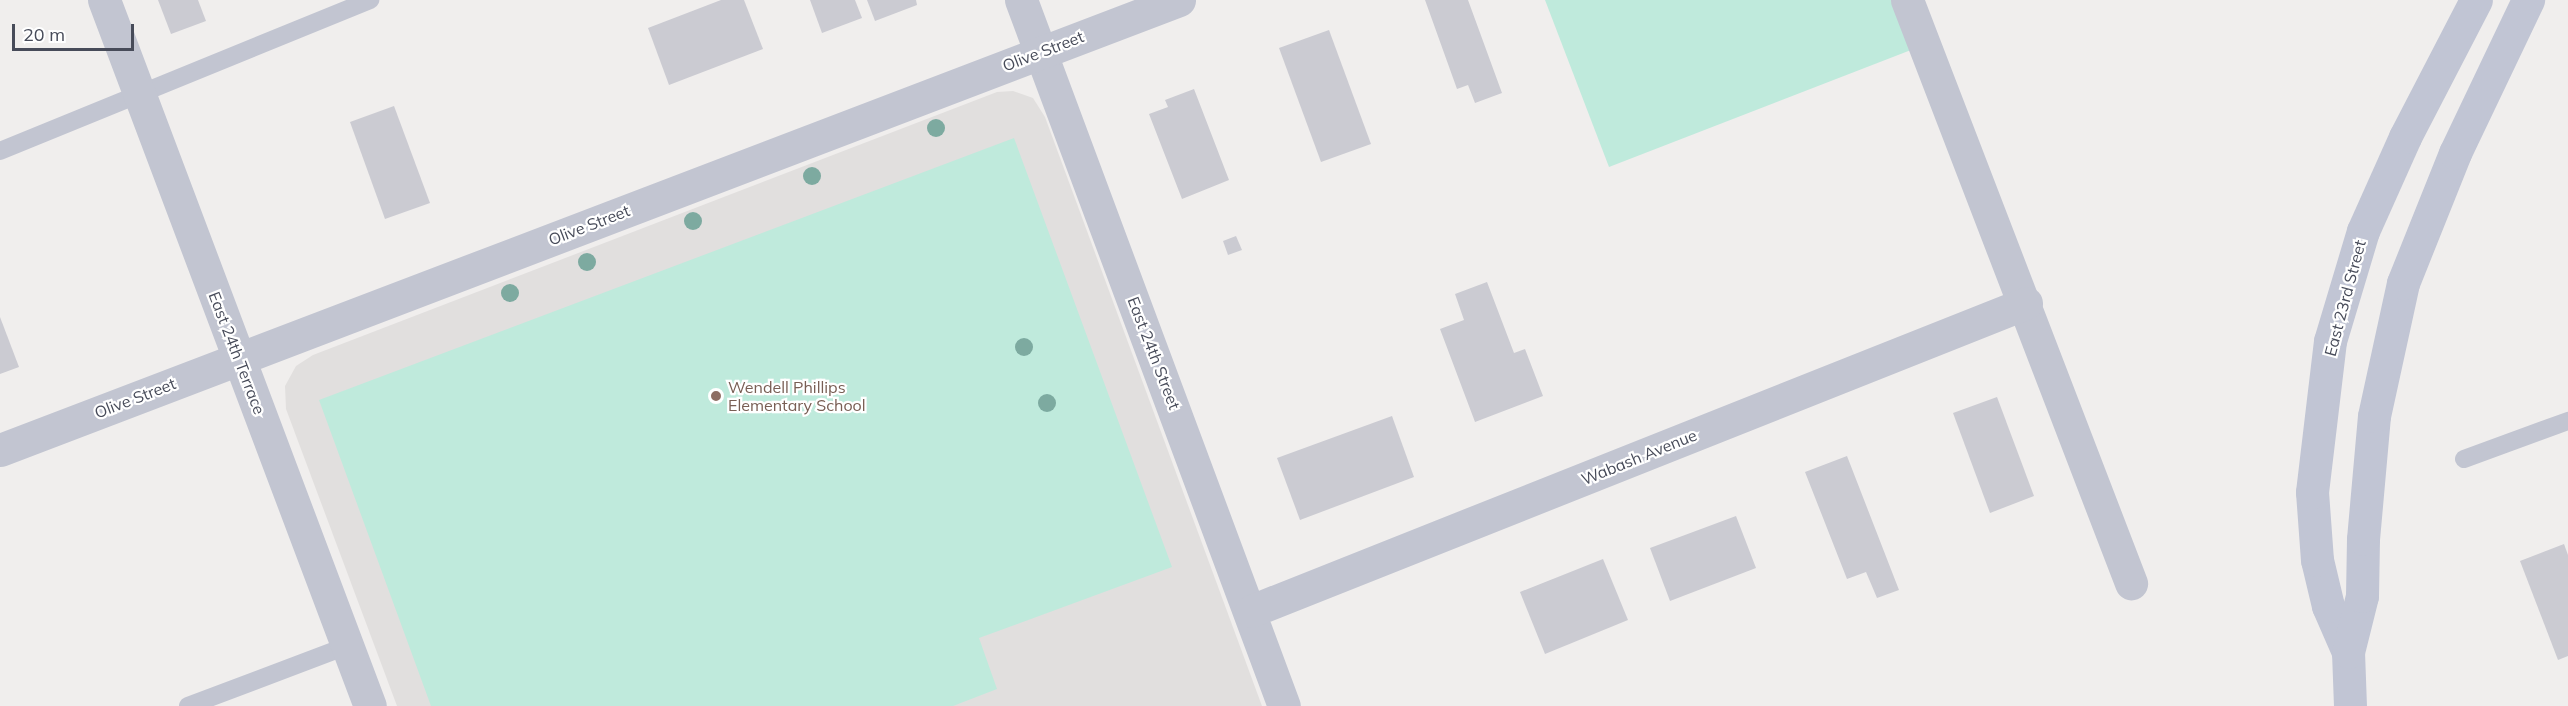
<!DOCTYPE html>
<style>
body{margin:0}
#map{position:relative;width:2568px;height:706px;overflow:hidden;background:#f0eeed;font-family:Mulish,sans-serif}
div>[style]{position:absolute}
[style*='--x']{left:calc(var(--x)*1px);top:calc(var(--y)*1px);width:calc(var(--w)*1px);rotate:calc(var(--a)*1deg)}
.education>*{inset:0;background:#e1dfde}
.green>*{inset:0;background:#bfeadc}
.building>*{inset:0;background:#cbcbd2}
.service>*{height:18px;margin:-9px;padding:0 9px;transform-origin:9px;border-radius:9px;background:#c2c5d1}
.minor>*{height:33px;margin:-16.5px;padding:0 16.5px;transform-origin:16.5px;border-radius:16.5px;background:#c2c5d1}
.secondary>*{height:33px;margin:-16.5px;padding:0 16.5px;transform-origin:16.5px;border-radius:16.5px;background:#c1c5d4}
.trees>*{width:18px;height:18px;margin:-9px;border-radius:50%;background:#7daaa0}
.dots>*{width:16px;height:16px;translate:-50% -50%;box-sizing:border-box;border:3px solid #fff;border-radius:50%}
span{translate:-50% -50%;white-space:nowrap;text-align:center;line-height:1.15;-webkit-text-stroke:4.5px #fff;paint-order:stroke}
.street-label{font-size:16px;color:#474b59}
.education-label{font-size:16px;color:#785e54}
.left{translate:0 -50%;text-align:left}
.scale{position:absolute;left:12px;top:24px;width:122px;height:27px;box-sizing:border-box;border:3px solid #474b59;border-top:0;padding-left:8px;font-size:18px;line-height:21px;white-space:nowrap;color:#474b59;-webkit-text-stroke:4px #fff;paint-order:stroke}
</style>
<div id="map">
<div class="education">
<div style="clip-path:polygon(1013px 91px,1033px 98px,1045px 117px,1262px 706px,397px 706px,286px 409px,285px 386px,296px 366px,313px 355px,997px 92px)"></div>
</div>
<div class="green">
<div style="clip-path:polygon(1545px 0,1892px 0,1911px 50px,1609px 167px)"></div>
<div style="clip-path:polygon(1014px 138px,1172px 567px,979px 638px,997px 689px,953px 706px,431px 706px,319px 400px)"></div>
</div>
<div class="building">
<div style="clip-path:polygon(158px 0,198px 0,206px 21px,171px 34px)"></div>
<div style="clip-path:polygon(721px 0,744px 0,763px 49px,669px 85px,648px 28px)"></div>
<div style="clip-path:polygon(810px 0,855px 0,862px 18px,822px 33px)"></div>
<div style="clip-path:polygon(867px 0,916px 0,917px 5px,875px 21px)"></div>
<div style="clip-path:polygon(1425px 0,1468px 0,1502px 93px,1475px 103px,1468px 85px,1457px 89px)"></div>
<div style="clip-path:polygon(1329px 30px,1371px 144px,1321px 162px,1279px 48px)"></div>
<div style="clip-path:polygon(1194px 89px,1229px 180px,1182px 199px,1149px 114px,1168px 107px,1165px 100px)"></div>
<div style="clip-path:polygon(394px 106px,430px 203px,385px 219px,350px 122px)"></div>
<div style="clip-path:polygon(1236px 236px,1242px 250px,1228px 255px,1223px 241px)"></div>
<div style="clip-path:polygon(1487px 282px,1514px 353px,1525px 349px,1543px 396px,1475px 422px,1440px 329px,1464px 320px,1455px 294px)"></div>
<div style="clip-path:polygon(0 317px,19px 367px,0 374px)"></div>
<div style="clip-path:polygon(1997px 397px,2034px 496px,1990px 513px,1953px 413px)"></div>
<div style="clip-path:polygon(1392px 416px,1414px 477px,1300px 520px,1277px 458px)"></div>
<div style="clip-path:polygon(1847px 456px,1899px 590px,1877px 598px,1866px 572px,1847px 579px,1805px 472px)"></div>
<div style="clip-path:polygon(1736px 516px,1756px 568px,1670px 601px,1650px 548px)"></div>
<div style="clip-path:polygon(2564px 544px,2568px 555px,2568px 656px,2558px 660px,2520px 561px)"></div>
<div style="clip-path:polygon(1603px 559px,1628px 620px,1545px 654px,1520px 592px)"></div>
</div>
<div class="service">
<div style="--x:0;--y:151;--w:400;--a:-22.2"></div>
<div style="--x:2464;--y:459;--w:111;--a:-20.1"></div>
<div style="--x:188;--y:706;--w:170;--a:-20.7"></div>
</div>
<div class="minor">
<div style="--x:104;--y:0;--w:754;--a:69.36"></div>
<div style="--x:1021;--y:0;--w:753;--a:69.57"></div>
<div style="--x:1907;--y:0;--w:625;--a:68.98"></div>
<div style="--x:0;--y:450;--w:1262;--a:-20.89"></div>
<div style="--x:1251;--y:611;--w:834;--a:-21.67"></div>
</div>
<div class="secondary">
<div style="--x:2348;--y:652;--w:50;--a:-113.5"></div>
<div style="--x:2328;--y:606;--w:47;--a:-103.4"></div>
<div style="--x:2317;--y:560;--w:68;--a:-94.2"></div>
<div style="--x:2312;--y:492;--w:152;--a:-83.2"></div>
<div style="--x:2330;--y:341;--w:115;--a:-73.3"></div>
<div style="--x:2363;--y:231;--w:103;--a:-65.9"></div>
<div style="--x:2405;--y:137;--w:154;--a:-62.6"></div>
<div style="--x:2350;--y:706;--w:54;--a:-92.1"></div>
<div style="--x:2348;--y:652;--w:58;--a:-76"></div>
<div style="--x:2362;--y:596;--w:57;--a:-89"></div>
<div style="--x:2363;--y:539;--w:123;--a:-84.9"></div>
<div style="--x:2374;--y:416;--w:136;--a:-77.7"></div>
<div style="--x:2403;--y:283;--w:140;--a:-68.2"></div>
<div style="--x:2455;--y:153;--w:170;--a:-64.5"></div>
</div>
<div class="trees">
<div style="left:936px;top:128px"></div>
<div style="left:812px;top:176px"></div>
<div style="left:693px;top:221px"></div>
<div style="left:587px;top:262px"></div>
<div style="left:510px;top:293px"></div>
<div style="left:1024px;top:347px"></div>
<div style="left:1047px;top:403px"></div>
</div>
<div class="dots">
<div style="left:716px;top:396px;background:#8d6e63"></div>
</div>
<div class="street-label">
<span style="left:1043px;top:51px;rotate:-21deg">Olive Street</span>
<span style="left:589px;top:225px;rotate:-21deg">Olive Street</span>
<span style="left:2345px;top:298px;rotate:-75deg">East 23rd Street</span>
<span style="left:237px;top:353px;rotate:69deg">East 24th Terrace</span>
<span style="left:1154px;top:353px;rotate:69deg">East 24th Street</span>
<span style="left:135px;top:398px;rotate:-21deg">Olive Street</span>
<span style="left:1639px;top:457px;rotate:-22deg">Wabash Avenue</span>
</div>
<div class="education-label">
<span class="left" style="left:728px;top:396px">Wendell Phillips<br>Elementary School</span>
</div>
<div class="scale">20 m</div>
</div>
